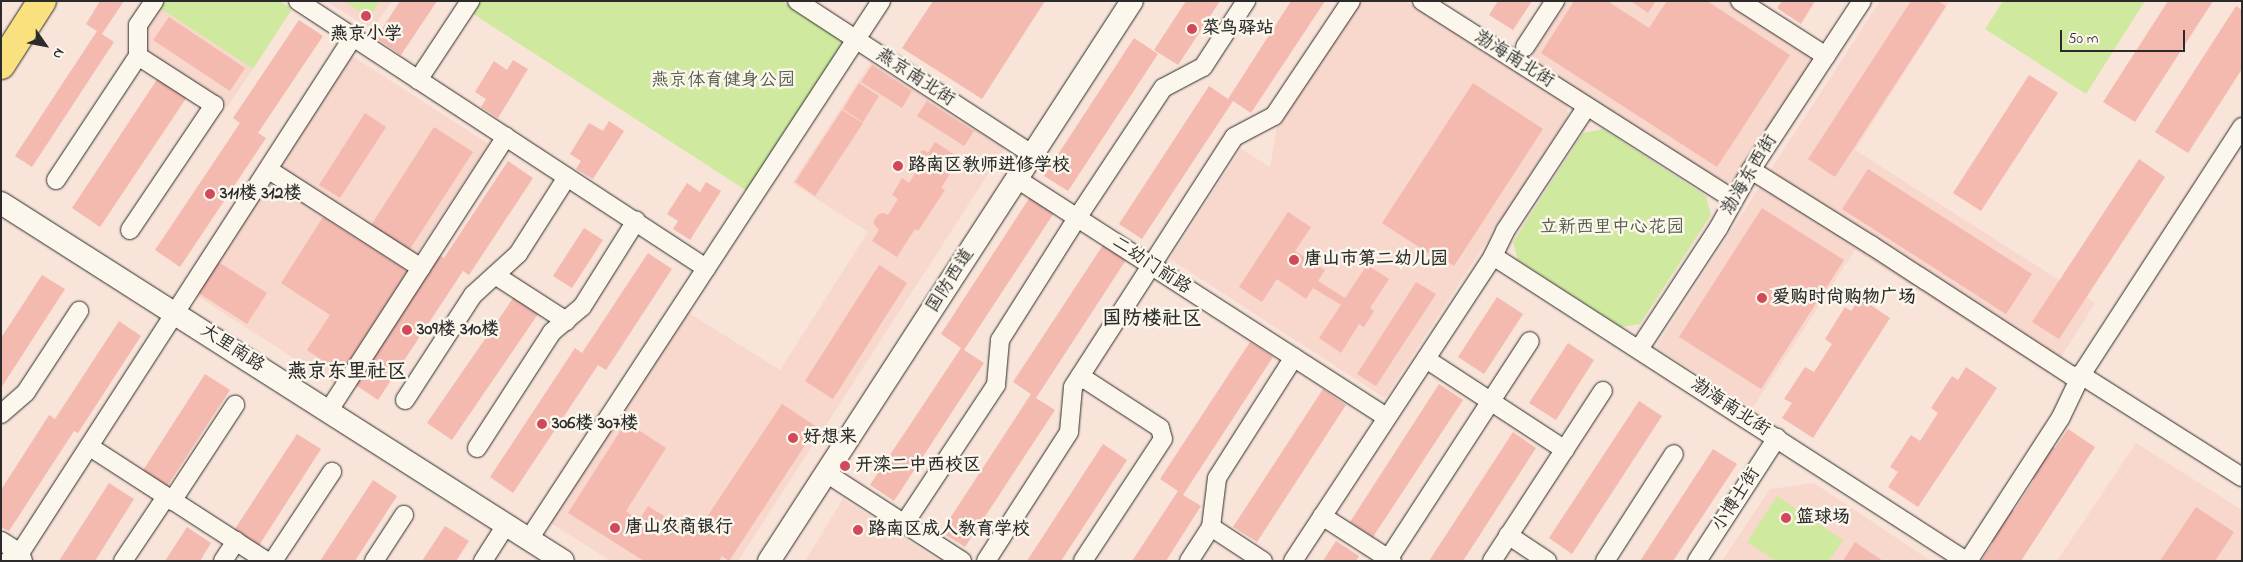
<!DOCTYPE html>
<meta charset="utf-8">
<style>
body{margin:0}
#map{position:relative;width:2243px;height:562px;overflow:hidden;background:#f9e4da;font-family:"Indie Flower","LXGW WenKai TC",sans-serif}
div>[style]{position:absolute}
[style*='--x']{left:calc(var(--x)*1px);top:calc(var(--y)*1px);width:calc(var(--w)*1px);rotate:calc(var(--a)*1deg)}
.built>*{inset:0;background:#f8d7cd}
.green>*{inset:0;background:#cfe99f}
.building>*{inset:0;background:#f4b9af}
.roads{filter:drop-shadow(0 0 1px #2b2b2b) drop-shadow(0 0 1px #2b2b2b)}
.minor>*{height:18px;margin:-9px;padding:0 9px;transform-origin:9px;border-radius:9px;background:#fbf7ec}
.tertiary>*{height:22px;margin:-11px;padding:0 11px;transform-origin:11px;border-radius:11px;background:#fbf7ec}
.primary>*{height:28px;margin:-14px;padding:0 14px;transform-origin:14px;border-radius:14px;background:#fae180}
.dots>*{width:14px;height:14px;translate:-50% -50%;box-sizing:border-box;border:2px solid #fbf7ec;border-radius:50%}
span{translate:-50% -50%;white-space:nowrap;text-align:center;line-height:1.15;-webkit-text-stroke:5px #fbf7ec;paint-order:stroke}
.poi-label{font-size:18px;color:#2b2b2b;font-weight:700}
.left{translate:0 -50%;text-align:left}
.street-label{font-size:18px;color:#2b2b2b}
.park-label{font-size:18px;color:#545a48}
.quarter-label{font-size:20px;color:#2b2b2b;font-weight:700}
.frame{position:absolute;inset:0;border:2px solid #2b2b2b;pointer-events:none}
.north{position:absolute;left:20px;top:20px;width:50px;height:50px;-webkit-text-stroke:4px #fbf7ec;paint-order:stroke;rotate:123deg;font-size:14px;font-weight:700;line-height:20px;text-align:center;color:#2b2b2b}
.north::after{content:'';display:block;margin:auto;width:18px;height:22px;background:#2b2b2b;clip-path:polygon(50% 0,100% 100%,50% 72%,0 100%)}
.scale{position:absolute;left:2060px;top:30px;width:125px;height:22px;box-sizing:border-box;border:2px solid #2b2b2b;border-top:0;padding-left:6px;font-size:15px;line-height:18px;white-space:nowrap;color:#2b2b2b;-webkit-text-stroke:4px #fbf7ec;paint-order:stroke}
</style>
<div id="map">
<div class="built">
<div style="clip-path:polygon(326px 1px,392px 1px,372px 30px)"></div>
<div style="clip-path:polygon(1357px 1px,1406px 1px,1567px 104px,1568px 116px,1385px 398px,1170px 259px,1241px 149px,1270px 167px,1277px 126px)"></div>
<div style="clip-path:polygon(1567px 1px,1729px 1px,1816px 58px,1731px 190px,1529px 60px)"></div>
<div style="clip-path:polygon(1880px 1px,1950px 1px,1855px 150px,2095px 303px,2050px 374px,1855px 250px,1752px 409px,1656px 347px)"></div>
<div style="clip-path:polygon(158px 7px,253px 69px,227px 107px,144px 51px,145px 28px)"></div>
<div style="clip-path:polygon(349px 54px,489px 144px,407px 268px,411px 271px,337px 386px,194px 294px)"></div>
<div style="clip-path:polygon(871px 62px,1005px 148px,738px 561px,611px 561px,546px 520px,684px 310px,780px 370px,868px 232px,792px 183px)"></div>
<div style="clip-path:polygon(2136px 443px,2242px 510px,2242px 561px,2057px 561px)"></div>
<div style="clip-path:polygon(1814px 483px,1931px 561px,1722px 561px,1770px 489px)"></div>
<div style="clip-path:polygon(843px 499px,939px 561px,805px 561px)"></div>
</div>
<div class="green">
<div style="clip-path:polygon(162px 1px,280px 1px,292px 9px,253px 69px,158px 7px)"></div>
<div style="clip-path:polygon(344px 1px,380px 1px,369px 18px)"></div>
<div style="clip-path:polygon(476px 1px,782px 1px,844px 41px,747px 191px,470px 12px)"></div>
<div style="clip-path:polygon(2003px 1px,2145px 1px,2086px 94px,1985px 29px)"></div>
<div style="clip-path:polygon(1603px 129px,1706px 196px,1711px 215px,1640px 324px,1621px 327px,1518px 260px,1513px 242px,1583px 133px)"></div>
<div style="clip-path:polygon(1777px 496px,1843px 540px,1829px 561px,1776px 561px,1747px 542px)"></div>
</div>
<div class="building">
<div style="clip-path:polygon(100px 1px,124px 1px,102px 34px,114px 42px,32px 167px,15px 156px,97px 31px,86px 24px)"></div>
<div style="clip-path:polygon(400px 1px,437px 1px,401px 55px,376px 38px)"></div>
<div style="clip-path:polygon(933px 1px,1045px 1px,982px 99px,902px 48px)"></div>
<div style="clip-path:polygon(1186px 1px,1220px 1px,1178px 65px,1154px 50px)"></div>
<div style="clip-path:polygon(1291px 1px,1325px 1px,1251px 113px,1233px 101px,1142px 239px,1119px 224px,1209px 86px,1228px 99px)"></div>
<div style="clip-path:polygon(1498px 1px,1532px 1px,1513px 30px,1489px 15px)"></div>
<div style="clip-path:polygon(1574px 1px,1607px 1px,1649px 28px,1667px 1px,1707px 1px,1790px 55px,1717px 167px,1541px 53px)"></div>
<div style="clip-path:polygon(1631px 1px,1656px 1px,1648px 13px)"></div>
<div style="clip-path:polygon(1782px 1px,1815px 1px,1801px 24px,1777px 8px)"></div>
<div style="clip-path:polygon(1911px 1px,1938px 1px,1946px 6px,1835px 177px,1808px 159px)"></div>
<div style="clip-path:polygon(2168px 1px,2213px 1px,2135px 122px,2103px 102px)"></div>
<div style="clip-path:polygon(2236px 6px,2242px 10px,2242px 69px,2188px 153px,2155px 132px)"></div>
<div style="clip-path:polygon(169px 17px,245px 68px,230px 91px,153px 40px)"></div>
<div style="clip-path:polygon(299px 20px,323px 36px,258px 133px,266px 138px,180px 267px,155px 250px,240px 123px,233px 118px)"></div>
<div style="clip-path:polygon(1134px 38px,1158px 54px,1068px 191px,1044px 176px)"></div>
<div style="clip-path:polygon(513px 60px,528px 69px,498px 118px,481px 107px,486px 99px,475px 92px,494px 61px,507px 70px)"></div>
<div style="clip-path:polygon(872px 65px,912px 91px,902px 108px,861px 82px)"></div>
<div style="clip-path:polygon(2029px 75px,2058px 93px,1981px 211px,1953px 193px)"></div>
<div style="clip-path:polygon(158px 78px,187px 97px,100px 227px,72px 208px)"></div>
<div style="clip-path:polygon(859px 83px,879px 96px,863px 122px,843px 109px)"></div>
<div style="clip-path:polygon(1473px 83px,1543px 129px,1454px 266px,1430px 250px,1428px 253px,1382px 223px)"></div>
<div style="clip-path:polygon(927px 101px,974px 131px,964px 146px,917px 116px)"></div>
<div style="clip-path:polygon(842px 110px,863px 123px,815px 196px,795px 182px)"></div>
<div style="clip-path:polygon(365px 113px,386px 127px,340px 198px,319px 185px)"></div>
<div style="clip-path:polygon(609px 121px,624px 131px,593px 179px,576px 169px,581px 161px,570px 154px,589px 123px,603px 131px)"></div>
<div style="clip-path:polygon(434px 127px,473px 152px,408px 252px,370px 227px)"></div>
<div style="clip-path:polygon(935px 142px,960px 158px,941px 188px,945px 190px,918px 231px,915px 229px,897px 257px,872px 241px,879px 230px,874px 224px,874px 220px,879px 214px,884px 213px,888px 215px,898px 199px,892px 195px,902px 178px,909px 183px,919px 167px,915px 165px,913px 159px,917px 153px,924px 150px,928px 153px)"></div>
<div style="clip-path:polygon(2139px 159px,2165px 177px,2059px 339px,2032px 322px)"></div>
<div style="clip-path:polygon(508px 161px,533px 178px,469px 275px,463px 271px,378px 400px,354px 384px,439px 255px,444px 258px)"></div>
<div style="clip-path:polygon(1868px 169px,2032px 274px,2006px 314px,1842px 209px)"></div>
<div style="clip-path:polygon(706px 182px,721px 191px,690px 240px,673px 229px,678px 221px,667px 214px,687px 183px,700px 192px)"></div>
<div style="clip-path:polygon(1030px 197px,1054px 213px,964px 350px,984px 363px,894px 501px,870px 485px,961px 348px,941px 334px)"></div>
<div style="clip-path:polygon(1762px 208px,1844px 260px,1761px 389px,1679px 337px)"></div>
<div style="clip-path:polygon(1288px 212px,1311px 227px,1295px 251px,1325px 270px,1318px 281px,1345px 298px,1367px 265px,1389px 279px,1370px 308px,1374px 311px,1364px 327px,1359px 324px,1341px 353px,1319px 338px,1341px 305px,1313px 288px,1306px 299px,1277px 279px,1262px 302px,1239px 287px)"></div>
<div style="clip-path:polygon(323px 217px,407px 271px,341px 373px,307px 350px,330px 315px,281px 283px)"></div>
<div style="clip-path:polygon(584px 228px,603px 240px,572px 288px,553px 276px)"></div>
<div style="clip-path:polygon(1103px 245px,1126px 260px,1036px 398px,1055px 410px,965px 547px,941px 532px,1031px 394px,1013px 382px)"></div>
<div style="clip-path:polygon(648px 253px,672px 269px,606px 370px,598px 365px,513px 493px,490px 477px,575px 348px,582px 353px)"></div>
<div style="clip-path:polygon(217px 261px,267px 293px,247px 324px,197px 292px)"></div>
<div style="clip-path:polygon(879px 265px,907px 283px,833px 399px,805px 381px)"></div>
<div style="clip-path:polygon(42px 275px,65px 289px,1px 388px,1px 338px)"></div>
<div style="clip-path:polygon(1416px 282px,1436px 294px,1376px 386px,1357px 374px)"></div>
<div style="clip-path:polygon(516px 294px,540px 311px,452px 440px,427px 423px)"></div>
<div style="clip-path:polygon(1497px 297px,1523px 314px,1484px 374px,1458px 357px)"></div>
<div style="clip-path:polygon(1860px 298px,1890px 318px,1813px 438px,1782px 418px,1792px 403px,1784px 399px,1805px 367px,1814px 372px,1832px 344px,1825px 339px,1845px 307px,1851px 311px)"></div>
<div style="clip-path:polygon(119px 321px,141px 336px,78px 433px,74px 431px,9px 531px,1px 527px,1px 490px,49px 415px,55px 419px)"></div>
<div style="clip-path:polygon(1250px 342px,1273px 357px,1183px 495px,1201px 506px,1166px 561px,1132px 561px,1178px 491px,1160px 479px)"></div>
<div style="clip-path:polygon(1568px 343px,1594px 360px,1556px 420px,1529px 403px)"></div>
<div style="clip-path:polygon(1966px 367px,1997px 388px,1918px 507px,1888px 487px,1898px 472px,1890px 467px,1911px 435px,1920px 441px,1938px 413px,1931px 408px,1952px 376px,1958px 380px)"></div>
<div style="clip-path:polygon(205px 374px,230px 390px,166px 488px,142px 472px)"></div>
<div style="clip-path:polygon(1439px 384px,1463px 400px,1373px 537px,1350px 522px)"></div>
<div style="clip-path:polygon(1323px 389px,1346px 405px,1257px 542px,1233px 527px)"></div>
<div style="clip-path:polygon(1639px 401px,1662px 416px,1572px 554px,1549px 538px)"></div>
<div style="clip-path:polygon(782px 404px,817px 427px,729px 561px,722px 556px,719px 561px,644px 561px,568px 513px,626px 422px,666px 448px,626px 511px,639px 520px,648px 506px,686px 530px,699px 529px)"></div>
<div style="clip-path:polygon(2068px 429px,2095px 447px,2021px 561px,1981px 561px,1993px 543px,1986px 538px,2007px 506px,2014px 511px,2034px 480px,2027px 475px,2048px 443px,2055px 448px)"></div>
<div style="clip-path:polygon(1513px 432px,1536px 448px,1463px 561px,1429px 561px)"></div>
<div style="clip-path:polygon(297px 434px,321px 449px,258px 547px,233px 532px)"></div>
<div style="clip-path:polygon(1103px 444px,1127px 460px,1061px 561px,1027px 561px)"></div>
<div style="clip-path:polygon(1713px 449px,1737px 464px,1673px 561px,1640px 561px)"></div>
<div style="clip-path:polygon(373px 480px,397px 496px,355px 561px,320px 561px)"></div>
<div style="clip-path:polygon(109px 483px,134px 499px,95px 561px,59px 561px)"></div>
<div style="clip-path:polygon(2196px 507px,2234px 532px,2215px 561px,2160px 561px)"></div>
<div style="clip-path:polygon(445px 526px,469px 541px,456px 561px,422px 561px)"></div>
<div style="clip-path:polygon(187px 527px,211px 543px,200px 561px,165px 561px)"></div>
<div style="clip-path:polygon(1336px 541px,1359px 556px,1356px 561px,1323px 561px)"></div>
<div style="clip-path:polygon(1855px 542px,1883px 561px,1843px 561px)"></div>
</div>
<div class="roads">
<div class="minor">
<div style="--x:298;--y:1;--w:488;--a:33.2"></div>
<div style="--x:797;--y:1;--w:282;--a:33.1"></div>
<div style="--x:1422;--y:1;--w:369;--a:32.5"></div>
<div style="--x:1740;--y:1;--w:102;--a:32.6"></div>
<div style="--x:1525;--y:47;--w:55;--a:-56.9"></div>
<div style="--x:418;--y:80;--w:95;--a:-56.6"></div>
<div style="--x:269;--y:170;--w:181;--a:32.8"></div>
<div style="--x:1751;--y:170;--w:142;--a:32"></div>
<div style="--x:1871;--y:245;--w:240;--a:33.1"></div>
<div style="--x:2072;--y:376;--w:9;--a:-6"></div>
<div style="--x:2081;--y:375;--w:191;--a:32.4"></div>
<div style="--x:1017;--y:179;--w:439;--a:32.8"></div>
<div style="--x:56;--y:180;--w:149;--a:-56.5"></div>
<div style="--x:138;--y:56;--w:31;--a:-90"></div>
<div style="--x:138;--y:25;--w:29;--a:-56"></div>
<div style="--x:130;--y:230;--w:151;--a:-56.1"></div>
<div style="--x:214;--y:105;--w:90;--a:-147.2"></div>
<div style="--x:1493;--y:256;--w:563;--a:32.81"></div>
<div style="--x:495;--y:275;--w:85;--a:32.9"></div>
<div style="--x:1639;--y:349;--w:146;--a:-56.7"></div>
<div style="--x:1719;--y:227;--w:65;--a:-60.7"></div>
<div style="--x:1751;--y:170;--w:202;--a:-56.7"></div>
<div style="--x:1426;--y:359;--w:166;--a:33.2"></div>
<div style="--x:1080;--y:376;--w:95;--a:33"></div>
<div style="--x:1160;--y:428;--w:11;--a:75"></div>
<div style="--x:1163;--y:439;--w:146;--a:123.3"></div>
<div style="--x:405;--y:400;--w:125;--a:-57.1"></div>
<div style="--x:473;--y:295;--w:61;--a:-42.3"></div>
<div style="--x:518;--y:254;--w:91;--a:-57.5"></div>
<div style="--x:331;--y:407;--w:322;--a:-57.1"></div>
<div style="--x:1;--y:414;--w:33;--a:-41"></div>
<div style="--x:26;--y:392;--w:97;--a:-56.8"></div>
<div style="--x:90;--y:447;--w:210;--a:32.9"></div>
<div style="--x:477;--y:448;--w:138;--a:-57.1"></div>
<div style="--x:552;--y:332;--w:39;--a:-40"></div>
<div style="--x:582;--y:307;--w:102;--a:-57.9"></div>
<div style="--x:826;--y:473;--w:162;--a:32.9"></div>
<div style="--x:172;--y:501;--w:115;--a:-56.7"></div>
<div style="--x:1322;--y:516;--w:83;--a:32.7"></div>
<div style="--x:904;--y:524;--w:167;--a:-56.5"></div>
<div style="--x:996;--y:385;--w:45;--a:-84.9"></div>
<div style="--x:1000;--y:340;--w:144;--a:-57.7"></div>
<div style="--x:1077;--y:218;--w:156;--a:-56.5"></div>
<div style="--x:1163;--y:88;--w:45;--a:-27.7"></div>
<div style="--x:1203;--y:67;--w:79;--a:-56.9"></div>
<div style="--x:1211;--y:527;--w:62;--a:33.2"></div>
<div style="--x:1508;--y:535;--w:47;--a:33.7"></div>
<div style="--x:529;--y:539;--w:643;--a:-56.8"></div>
<div style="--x:1;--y:541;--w:22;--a:32"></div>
<div style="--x:20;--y:553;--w:9;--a:69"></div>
<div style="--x:8;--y:561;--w:14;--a:-34"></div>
<div style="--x:20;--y:553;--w:614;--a:-57.16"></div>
<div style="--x:123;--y:561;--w:77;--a:-56.1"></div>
<div style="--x:223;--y:561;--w:24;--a:-57"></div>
<div style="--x:273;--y:561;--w:107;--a:-56.5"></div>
<div style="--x:374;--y:561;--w:55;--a:-56.9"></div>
<div style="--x:483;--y:561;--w:43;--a:-57.4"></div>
<div style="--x:986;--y:561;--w:153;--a:-57.2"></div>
<div style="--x:1069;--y:432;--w:45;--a:-84.9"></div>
<div style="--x:1073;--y:387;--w:297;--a:-57.2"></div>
<div style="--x:1234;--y:137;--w:45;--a:-27.7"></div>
<div style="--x:1274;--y:116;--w:138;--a:-56.2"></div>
<div style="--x:1189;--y:561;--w:40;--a:-57.1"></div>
<div style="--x:1211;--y:527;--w:49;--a:-83"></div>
<div style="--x:1217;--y:478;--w:143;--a:-57.5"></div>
<div style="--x:1293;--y:561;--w:365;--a:-56.7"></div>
<div style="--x:1493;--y:256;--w:28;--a:-64"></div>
<div style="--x:1505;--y:231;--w:149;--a:-56.7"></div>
<div style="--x:1387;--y:561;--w:262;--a:-57"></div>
<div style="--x:1492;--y:561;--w:203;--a:-56.9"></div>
<div style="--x:1605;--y:561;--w:127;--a:-57.2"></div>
<div style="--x:1697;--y:561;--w:147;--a:-57"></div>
<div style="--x:1968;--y:561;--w:171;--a:-57.1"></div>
<div style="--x:2061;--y:417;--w:47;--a:-64.5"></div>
<div style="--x:2081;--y:375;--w:296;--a:-57"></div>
</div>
<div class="tertiary">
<div style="--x:1;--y:203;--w:666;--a:32.5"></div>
<div style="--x:769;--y:561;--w:667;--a:-57.05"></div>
</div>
<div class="primary">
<div style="--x:1;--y:65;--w:76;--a:-57.4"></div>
</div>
</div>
<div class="dots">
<div style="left:366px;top:16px;background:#d1495b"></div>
<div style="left:1192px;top:29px;background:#d1495b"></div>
<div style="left:898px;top:166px;background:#d1495b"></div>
<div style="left:210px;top:194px;background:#d1495b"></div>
<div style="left:1294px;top:260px;background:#d1495b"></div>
<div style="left:1762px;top:298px;background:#d1495b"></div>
<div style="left:407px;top:330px;background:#d1495b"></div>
<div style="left:542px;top:424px;background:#d1495b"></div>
<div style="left:793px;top:438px;background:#d1495b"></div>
<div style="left:845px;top:466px;background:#d1495b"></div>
<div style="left:1786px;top:518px;background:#d1495b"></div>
<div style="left:615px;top:528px;background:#d1495b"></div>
<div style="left:858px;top:530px;background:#d1495b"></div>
</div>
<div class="poi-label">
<span class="left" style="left:1202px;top:29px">菜鸟驿站</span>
<span style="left:366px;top:35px">燕京小学</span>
<span class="left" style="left:908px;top:166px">路南区教师进修学校</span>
<span class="left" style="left:220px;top:194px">311楼 312楼</span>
<span class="left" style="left:1304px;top:260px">唐山市第二幼儿园</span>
<span class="left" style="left:1772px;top:298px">爱购时尚购物广场</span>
<span class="left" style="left:417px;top:330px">309楼 310楼</span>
<span class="left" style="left:552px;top:424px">306楼 307楼</span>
<span class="left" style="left:803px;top:438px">好想来</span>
<span class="left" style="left:855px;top:466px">开滦二中西校区</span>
<span class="left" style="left:1796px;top:518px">篮球场</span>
<span class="left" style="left:625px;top:528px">唐山农商银行</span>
<span class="left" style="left:868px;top:530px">路南区成人教育学校</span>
</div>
<div class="street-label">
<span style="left:1514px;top:60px;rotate:32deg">渤海南北街</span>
<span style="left:915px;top:78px;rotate:33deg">燕京南北街</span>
<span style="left:1750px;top:175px;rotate:-59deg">渤海东西街</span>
<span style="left:1151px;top:266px;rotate:33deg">二幼门前路</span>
<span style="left:951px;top:281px;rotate:-57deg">国防西道</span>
<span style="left:232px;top:349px;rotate:33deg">大里南路</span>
<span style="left:1730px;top:408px;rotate:33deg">渤海南北街</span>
<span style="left:1737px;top:500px;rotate:-57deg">小博士街</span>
</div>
<div class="park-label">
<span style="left:723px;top:81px">燕京体育健身公园</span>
<span style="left:1612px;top:228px">立新西里中心花园</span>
</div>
<div class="quarter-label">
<span style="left:1152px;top:319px">国防楼社区</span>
<span style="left:347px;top:372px">燕京东里社区</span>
</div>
<div class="frame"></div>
<div class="north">N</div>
<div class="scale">50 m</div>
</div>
